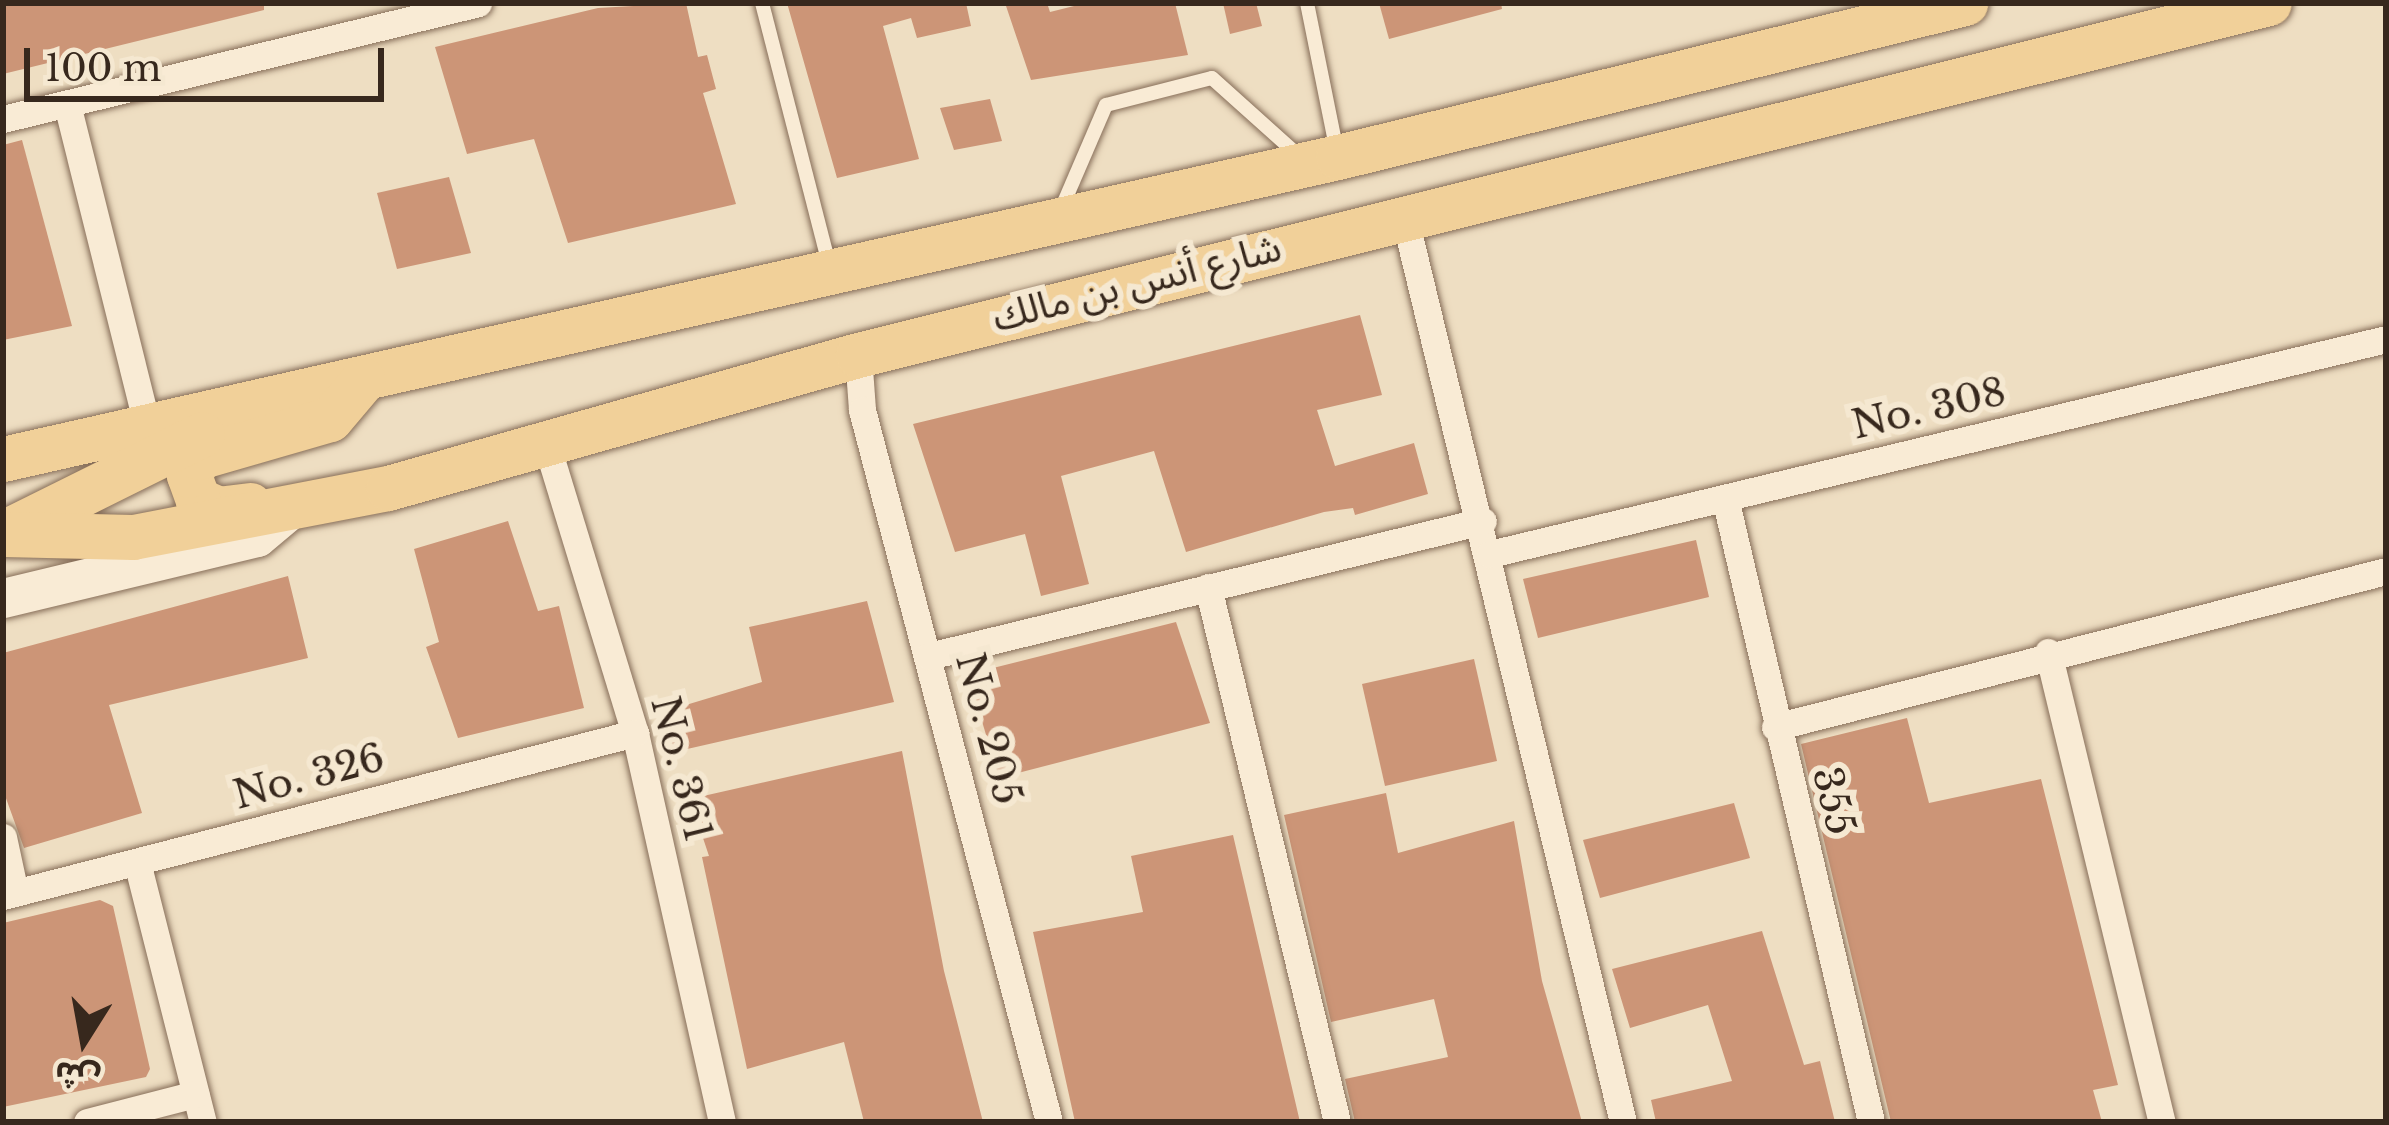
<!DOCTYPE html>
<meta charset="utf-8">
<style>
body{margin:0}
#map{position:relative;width:2389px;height:1125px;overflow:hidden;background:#eedec2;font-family:"Libre Baskerville","Noto Sans Arabic",serif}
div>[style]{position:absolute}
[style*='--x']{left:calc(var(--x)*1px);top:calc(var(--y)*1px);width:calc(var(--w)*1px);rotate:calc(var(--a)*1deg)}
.building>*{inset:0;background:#cc9577}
.roads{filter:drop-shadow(0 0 3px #876e59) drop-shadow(0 0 3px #876e59)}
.lane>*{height:14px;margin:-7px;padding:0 7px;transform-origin:7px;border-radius:7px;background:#f9ebd5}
.street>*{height:27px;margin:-13.5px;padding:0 13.5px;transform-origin:13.5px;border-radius:13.5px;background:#f9ebd5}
.secondary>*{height:39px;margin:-19.5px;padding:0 19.5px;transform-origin:19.5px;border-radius:19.5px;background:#f9ebd5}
.primary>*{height:45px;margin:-22.5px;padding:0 22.5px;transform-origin:22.5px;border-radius:22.5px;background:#f1d099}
span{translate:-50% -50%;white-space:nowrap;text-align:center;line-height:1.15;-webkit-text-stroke:12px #f5e8d1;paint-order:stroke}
.street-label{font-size:39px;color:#37281d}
.frame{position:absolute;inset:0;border:6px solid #37281d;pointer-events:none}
.north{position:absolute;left:24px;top:981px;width:120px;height:120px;-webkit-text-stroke:9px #f5e8d1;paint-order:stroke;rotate:191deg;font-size:33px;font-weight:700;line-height:48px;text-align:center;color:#37281d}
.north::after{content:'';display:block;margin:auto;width:42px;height:54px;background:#37281d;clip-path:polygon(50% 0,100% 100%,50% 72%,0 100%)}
.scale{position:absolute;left:24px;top:48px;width:360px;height:54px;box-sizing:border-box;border:6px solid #37281d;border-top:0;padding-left:15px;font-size:36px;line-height:42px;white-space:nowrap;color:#37281d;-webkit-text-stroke:9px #f5e8d1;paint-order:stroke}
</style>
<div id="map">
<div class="building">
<div style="clip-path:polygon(3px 3px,264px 3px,264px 10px,3px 74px)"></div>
<div style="clip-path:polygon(686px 3px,698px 57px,707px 55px,716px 89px,703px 93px,736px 204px,568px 243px,534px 139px,467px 154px,435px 47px,598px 8px)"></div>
<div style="clip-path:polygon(787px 3px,966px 3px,971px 26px,917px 38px,911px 18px,883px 26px,919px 159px,837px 178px)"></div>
<div style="clip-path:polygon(1005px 3px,1047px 3px,1050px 12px,1086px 3px,1175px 3px,1188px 55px,1031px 80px)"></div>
<div style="clip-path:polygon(1223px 3px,1256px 3px,1262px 26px,1230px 34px)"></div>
<div style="clip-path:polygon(1379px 3px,1501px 3px,1502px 9px,1389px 39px)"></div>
<div style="clip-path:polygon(990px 99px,1002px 141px,954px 150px,940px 108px)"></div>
<div style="clip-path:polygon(22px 140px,72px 326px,3px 340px,3px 145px)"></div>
<div style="clip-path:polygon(449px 177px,471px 253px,397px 269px,377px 193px)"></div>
<div style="clip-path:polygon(1360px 315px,1382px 395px,1317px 410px,1335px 466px,1414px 443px,1428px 494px,1355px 515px,1353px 508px,1324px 512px,1186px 552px,1154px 451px,1061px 476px,1089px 584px,1041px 596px,1025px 534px,955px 552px,913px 424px)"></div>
<div style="clip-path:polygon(508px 521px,538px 611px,559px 606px,584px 708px,458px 738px,426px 647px,439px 642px,414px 549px)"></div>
<div style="clip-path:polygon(1696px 540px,1709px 597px,1538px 638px,1523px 579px)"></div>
<div style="clip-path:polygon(288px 576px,308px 658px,109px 705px,142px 813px,24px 848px,3px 790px,3px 653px)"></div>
<div style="clip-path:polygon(867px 601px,894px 702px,674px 752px,666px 711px,762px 682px,749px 627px)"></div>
<div style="clip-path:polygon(1176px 622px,1210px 723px,999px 778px,972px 688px,981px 671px)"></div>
<div style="clip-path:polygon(1474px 659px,1497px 761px,1385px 786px,1362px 684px)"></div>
<div style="clip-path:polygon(1907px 718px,1929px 803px,2041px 779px,2118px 1085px,2093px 1090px,2102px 1122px,1891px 1122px,1801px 744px)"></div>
<div style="clip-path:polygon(902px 751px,944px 971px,983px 1122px,864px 1122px,844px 1042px,747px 1069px,702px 857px,709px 856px,690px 799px)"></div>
<div style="clip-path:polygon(1386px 793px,1398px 853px,1514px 821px,1542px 981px,1582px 1122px,1355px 1122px,1345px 1079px,1448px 1057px,1434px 999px,1331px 1022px,1284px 815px)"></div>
<div style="clip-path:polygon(1734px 803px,1750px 858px,1600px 898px,1583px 840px)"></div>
<div style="clip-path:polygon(1233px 835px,1300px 1122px,1075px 1122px,1033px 932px,1143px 912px,1131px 856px)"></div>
<div style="clip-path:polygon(100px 900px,113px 906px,150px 1069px,146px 1077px,3px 1107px,3px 923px)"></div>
<div style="clip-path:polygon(1762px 931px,1804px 1065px,1820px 1061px,1835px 1122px,1656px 1122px,1651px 1100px,1732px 1081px,1708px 1005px,1630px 1028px,1612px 969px)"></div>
</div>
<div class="roads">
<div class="lane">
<div style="--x:762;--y:3;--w:273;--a:75.6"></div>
<div style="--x:1307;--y:3;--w:152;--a:78.6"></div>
<div style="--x:1062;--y:207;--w:111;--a:-66.7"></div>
<div style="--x:1106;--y:105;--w:109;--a:-14.3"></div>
<div style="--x:1212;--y:78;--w:117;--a:41.9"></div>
</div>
<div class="street">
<div style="--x:67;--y:104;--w:331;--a:76"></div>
<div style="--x:3;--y:119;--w:489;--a:-13.7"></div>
<div style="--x:1404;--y:215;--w:933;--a:76.43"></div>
<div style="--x:858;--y:355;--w:55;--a:85.8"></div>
<div style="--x:862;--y:410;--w:736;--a:75.28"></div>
<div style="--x:545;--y:439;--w:307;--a:73"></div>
<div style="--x:635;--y:733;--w:399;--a:77.4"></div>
<div style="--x:1725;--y:498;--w:641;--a:76.83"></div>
<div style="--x:1490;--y:554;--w:921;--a:-13.49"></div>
<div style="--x:1208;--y:587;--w:550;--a:76.44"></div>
<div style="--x:2048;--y:652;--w:484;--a:76.4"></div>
<div style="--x:929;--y:656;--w:570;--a:-13.7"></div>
<div style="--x:1775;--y:727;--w:631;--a:-14.32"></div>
<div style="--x:3;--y:837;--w:57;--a:77.9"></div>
<div style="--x:137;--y:862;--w:268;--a:75.8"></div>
<div style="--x:3;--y:896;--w:653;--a:-14.46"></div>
<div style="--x:87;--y:1122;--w:112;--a:-14.5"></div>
</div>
<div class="secondary">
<div style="--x:3;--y:598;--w:261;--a:-13.5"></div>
<div style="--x:257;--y:537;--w:40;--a:-40"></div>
</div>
<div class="primary">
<div style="--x:3;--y:459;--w:1369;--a:-12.75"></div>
<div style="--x:1338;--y:157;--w:646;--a:-13.8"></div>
<div style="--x:250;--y:505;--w:31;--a:173"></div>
<div style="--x:219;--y:509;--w:23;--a:-157"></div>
<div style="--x:198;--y:500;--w:27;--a:-110"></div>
<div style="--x:189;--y:475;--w:21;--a:-61"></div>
<div style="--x:199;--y:457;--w:136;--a:-16.2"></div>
<div style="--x:330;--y:419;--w:51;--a:-49.8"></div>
<div style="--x:3;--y:533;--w:222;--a:-26.4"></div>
<div style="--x:3;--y:534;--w:130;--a:1.3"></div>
<div style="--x:133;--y:537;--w:260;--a:-10.9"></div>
<div style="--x:388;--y:488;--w:488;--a:-15.8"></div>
<div style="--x:858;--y:355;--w:1454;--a:-14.01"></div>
</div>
</div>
<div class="street-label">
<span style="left:1137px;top:283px;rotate:-14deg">شارع أنس بن مالك</span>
<span style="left:1929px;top:409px;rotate:-13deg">No. 308</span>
<span style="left:988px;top:729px;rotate:75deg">No. 205</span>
<span style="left:681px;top:769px;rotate:76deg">No. 361</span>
<span style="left:309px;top:777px;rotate:-15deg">No. 326</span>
<span style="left:1833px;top:801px;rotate:76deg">355</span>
</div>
<div class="frame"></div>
<div class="north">ش</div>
<div class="scale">100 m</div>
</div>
